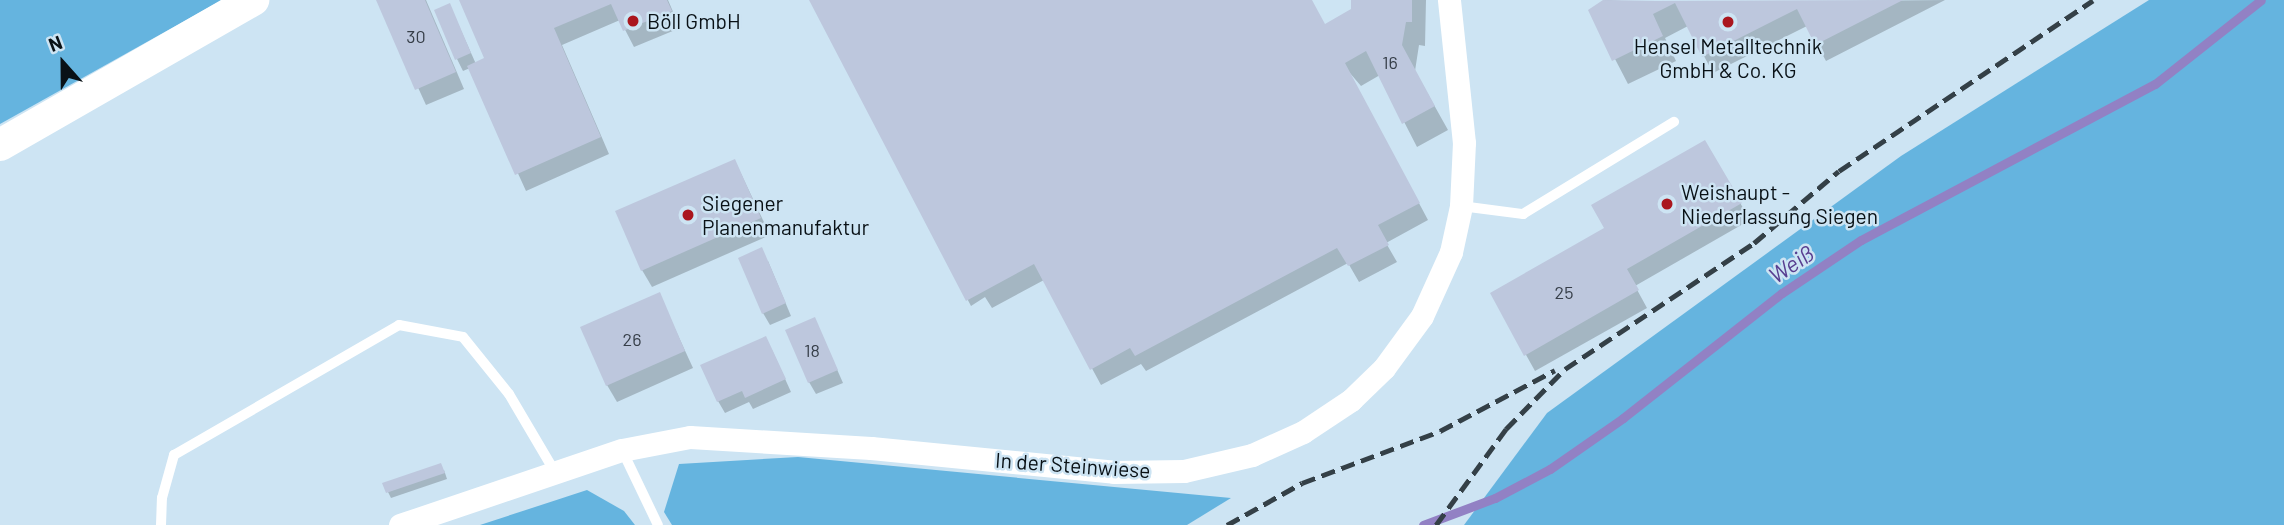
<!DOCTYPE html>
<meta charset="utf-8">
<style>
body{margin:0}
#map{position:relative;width:2284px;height:525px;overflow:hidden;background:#cde4f3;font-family:Barlow,sans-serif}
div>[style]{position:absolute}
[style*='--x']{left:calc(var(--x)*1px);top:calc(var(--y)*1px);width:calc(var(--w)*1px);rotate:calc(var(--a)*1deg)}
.forest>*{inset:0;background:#65b4df}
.shadow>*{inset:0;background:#0003}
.stream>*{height:9px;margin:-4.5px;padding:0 4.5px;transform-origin:4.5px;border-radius:4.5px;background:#9281c4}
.building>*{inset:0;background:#bdc7dd}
.lane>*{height:10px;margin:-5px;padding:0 5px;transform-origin:5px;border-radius:5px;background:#fff}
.street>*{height:23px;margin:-11.5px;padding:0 11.5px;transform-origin:11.5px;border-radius:11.5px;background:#fff}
.secondary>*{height:32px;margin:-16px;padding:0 16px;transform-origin:16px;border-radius:16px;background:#fff}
.rail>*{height:5px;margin-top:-2.5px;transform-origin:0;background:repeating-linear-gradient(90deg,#344047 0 14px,transparent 0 21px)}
.dots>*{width:19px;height:19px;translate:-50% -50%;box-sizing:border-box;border:4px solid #cde4f3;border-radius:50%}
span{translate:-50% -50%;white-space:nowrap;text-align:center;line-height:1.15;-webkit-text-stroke:5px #cde4f3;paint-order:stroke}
.number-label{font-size:18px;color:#363e48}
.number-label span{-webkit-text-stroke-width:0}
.poi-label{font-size:21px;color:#091116}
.left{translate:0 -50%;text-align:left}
.street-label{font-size:21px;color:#091116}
.water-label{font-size:23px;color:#583e90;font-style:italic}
.north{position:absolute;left:28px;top:28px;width:70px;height:70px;-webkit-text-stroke:5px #cde4f3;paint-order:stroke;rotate:339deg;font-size:19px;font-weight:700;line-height:28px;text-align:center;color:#091116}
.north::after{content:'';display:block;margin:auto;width:24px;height:32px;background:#091116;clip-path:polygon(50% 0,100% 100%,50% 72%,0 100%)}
</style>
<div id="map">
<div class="forest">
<div style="clip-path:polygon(0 0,222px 0,0 124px)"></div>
<div style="clip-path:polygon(2149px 0,2284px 0,2284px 525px,1464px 525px,1547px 413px,1901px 156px)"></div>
<div style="clip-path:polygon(798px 457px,1231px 498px,1187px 525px,672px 525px,664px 512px,679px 464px)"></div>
<div style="clip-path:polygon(587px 490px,624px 511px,635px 525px,480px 525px)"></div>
</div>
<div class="shadow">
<div style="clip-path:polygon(378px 0,426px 0,464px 89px,426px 105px)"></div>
<div style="clip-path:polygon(461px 0,668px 0,680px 28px,634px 47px,620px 20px,562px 45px,609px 154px,526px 191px,470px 68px,463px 71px,457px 59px,450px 6px,476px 64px,486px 59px)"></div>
<div style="clip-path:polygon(811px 0,1311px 0,1325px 26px,1353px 10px,1353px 0,1426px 0,1425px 46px,1419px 45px,1415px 71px,1448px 130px,1417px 147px,1380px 75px,1361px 86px,1349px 72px,1428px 220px,1386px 243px,1397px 262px,1359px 282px,1348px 263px,1146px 371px,1141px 364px,1101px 385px,1044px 280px,992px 308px,985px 297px,971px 306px)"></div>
<div style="clip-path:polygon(1604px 0,1656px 3px,1945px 0,1826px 61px,1807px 26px,1713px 73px,1688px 26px,1665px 38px,1676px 61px,1628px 84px,1590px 11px)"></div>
<div style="clip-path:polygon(1705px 142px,1750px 220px,1635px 286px,1647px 308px,1535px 371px,1492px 294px,1607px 229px)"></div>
<div style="clip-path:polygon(735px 161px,770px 235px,652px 287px,642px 270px)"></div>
<div style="clip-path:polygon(768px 261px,791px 316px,770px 325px,763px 313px)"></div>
<div style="clip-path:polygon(659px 294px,693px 368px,617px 402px,607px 385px)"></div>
<div style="clip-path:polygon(815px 319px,843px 383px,816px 394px,809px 382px)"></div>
<div style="clip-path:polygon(772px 350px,791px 392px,753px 409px,749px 402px,725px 413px,718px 401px)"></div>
<div style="clip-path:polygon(444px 470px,447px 479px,391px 498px,384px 484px)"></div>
</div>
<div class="stream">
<div style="--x:1423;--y:525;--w:77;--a:-20.6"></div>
<div style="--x:1495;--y:498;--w:62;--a:-27.8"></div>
<div style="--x:1550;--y:469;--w:89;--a:-34.9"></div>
<div style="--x:1623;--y:418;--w:202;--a:-38.2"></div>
<div style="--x:1782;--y:293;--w:95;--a:-33.9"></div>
<div style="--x:1861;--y:240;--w:333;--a:-28"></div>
<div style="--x:2155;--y:84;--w:135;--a:-38.4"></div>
</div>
<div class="building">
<div style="clip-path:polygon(376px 0,425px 0,456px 72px,415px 90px)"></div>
<div style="clip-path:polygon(459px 0,667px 0,672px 11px,623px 31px,611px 4px,554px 28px,601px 137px,515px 175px,467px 66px,484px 58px)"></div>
<div style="clip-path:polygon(809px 0,1312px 0,1325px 24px,1351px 9px,1351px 0,1412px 0,1412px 22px,1406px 22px,1402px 45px,1435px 106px,1402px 124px,1366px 51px,1345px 63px,1420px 203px,1378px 225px,1389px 245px,1348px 266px,1337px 248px,1135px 356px,1130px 348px,1090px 370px,1034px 264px,966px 301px)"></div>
<div style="clip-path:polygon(1603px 0,1655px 1px,1903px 0,1815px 45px,1797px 9px,1702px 57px,1675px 3px,1653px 14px,1663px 36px,1612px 61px,1588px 10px)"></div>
<div style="clip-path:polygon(450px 3px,471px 53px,455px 60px,434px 10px)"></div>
<div style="clip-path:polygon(1705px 140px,1742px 203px,1627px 269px,1639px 290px,1524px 356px,1490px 293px,1604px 228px,1591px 205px)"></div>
<div style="clip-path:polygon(735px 159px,761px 218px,641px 271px,615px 211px)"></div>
<div style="clip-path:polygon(762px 247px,786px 303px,762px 314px,738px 258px)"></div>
<div style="clip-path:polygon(660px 292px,685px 351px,606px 386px,580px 327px)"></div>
<div style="clip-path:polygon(815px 317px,838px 370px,808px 383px,785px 330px)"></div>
<div style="clip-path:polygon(766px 336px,786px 379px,745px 398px,742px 391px,717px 402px,700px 365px)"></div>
<div style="clip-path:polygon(441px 463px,445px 473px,386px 493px,382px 483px)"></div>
</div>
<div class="lane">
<div style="--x:1461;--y:206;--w:63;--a:7.4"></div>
<div style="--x:1523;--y:214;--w:177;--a:-31.4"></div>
<div style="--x:622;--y:450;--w:83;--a:64.4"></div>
<div style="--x:161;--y:525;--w:27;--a:-88"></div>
<div style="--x:162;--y:498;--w:45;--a:-74.4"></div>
<div style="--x:174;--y:455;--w:260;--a:-30"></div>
<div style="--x:399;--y:325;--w:65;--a:10.6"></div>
<div style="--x:463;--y:337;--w:73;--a:51.1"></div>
<div style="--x:509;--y:394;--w:91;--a:59.5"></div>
</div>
<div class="street">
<div style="--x:400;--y:525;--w:234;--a:-18.7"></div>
<div style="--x:622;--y:450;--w:69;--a:-10.8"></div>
<div style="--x:690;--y:437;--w:181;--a:3.5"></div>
<div style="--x:871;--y:448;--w:244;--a:5.6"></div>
<div style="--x:1114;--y:472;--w:70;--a:-0.8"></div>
<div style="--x:1184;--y:471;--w:70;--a:-13.2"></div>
<div style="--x:1252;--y:455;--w:56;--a:-24.3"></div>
<div style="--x:1303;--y:432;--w:58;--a:-33.7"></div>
<div style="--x:1351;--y:400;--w:46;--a:-44.1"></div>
<div style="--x:1384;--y:368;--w:64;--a:-53.8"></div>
<div style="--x:1422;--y:316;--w:70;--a:-65.6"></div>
<div style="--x:1451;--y:252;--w:47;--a:-77.7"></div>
<div style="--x:1461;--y:206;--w:63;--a:-87.3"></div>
<div style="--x:1464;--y:143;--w:144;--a:-96"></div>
</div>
<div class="secondary">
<div style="--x:0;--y:145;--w:292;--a:-29.8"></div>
</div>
<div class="rail">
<div style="--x:1227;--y:525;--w:86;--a:-29.2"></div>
<div style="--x:1302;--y:483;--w:147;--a:-20.6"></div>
<div style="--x:1440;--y:431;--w:130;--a:-27.9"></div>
<div style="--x:1436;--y:525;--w:119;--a:-53.9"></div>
<div style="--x:1506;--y:429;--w:84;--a:-45.5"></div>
<div style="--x:1565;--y:369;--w:227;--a:-33.7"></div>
<div style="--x:1754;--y:243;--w:111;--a:-40.3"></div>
<div style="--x:1839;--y:171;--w:306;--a:-33.9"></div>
</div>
<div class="dots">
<div style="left:633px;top:21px;background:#aa161e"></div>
<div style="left:1728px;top:22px;background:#aa161e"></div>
<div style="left:1667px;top:204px;background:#aa161e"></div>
<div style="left:688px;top:215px;background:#aa161e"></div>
</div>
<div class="number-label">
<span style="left:416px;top:36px">30</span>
<span style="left:1390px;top:62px">16</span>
<span style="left:1564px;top:292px">25</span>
<span style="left:632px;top:339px">26</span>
<span style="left:812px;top:350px">18</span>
</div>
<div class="poi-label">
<span class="left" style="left:647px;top:21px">Böll GmbH</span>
<span style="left:1728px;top:58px">Hensel Metalltechnik<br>GmbH &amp; Co. KG</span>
<span class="left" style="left:1681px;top:204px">Weishaupt -<br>Niederlassung Siegen</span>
<span class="left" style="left:702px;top:215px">Siegener<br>Planenmanufaktur</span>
</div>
<div class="street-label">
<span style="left:1073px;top:465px;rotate:4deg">In der Steinwiese</span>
</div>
<div class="water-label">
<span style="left:1791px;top:264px;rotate:-34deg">Weiß</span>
</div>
<div class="north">N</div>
</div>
